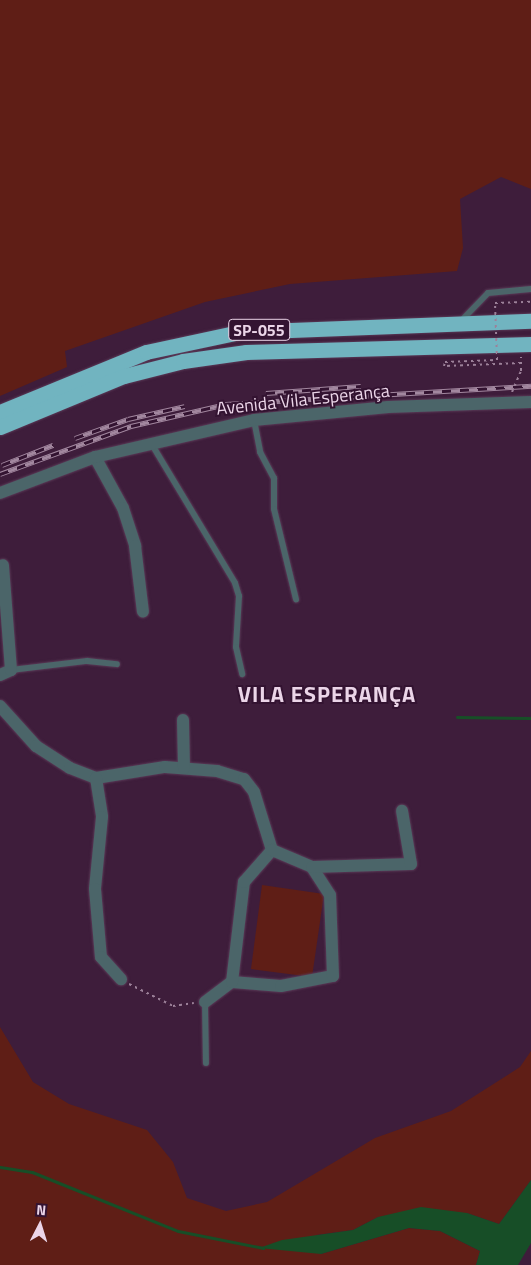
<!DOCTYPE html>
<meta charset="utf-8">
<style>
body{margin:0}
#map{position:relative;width:531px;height:1265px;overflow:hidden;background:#3e1d3b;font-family:"Titillium Web",sans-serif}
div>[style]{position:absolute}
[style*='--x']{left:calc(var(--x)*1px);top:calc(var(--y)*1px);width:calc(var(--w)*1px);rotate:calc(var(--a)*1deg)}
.green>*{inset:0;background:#5f1e16}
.water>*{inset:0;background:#174e27}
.stream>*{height:3px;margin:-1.5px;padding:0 1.5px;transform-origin:1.5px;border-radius:1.5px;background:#174e27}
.path>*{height:2px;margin-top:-1px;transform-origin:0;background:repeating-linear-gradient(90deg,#9c8199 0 2.5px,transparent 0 6.5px)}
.roads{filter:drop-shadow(0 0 1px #5a3a57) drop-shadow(0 0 1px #5a3a57)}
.lane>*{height:6px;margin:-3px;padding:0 3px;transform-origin:3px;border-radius:3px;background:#4b6569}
.street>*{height:12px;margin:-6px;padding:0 6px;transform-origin:6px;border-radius:6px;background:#4b6569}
.highway>*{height:15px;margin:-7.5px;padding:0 7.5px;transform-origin:7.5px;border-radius:7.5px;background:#71b4c0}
.rail>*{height:5px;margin-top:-2.5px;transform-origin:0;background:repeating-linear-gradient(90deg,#331331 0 9px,#a2879f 0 18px);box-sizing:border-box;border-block:1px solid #a2879f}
.path-bridge>*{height:2px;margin-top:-1px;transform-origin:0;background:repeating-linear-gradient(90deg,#9c8199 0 2.5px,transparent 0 6.5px)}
span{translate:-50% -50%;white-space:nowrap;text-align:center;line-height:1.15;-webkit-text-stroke:4px #331331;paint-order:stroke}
.shield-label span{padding:1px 4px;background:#331331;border:1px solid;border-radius:4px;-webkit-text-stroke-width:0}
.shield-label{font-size:16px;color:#ebd5e8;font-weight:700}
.street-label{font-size:18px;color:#ebd5e8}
.district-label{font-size:22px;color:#ebd5e8;font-weight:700;letter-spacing:1px}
.north{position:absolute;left:15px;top:1200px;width:50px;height:50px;-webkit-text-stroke:4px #331331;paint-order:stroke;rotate:5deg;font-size:14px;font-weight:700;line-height:20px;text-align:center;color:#ebd5e8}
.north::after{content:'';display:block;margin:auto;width:18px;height:22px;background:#ebd5e8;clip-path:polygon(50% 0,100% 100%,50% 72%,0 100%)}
</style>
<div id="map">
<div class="green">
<div style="clip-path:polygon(0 0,531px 0,531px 189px,501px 177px,460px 199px,463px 248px,457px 271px,290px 284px,205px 302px,65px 351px,67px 367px,0 396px)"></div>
<div style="clip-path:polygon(262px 885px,324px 894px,312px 977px,251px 969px)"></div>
<div style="clip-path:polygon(0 1027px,33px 1082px,69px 1104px,147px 1130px,173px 1162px,187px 1198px,226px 1211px,267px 1202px,375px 1138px,451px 1111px,520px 1067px,531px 1051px,531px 1180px,499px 1224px,467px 1213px,378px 1217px,353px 1230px,316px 1235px,321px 1254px,409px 1228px,440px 1231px,480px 1251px,476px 1265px,0 1265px)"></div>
</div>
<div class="water">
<div style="clip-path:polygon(531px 1180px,531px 1243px,518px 1265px,476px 1265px,480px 1251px,440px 1231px,409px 1228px,321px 1254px,259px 1248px,282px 1240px,353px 1230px,378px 1217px,421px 1207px,467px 1213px,499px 1224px)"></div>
</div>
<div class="stream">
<div style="--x:457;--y:717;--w:74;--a:0.8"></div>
<div style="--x:0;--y:1167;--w:32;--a:9"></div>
<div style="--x:32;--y:1172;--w:157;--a:22"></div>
<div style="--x:178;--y:1231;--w:87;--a:11.3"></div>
</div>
<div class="path">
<div style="--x:512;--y:392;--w:23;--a:-67"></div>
<div style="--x:521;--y:371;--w:14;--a:-90"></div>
<div style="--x:129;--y:984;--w:49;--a:26.6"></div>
<div style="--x:173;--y:1006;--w:21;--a:-8"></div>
</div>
<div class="roads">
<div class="lane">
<div style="--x:460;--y:322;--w:40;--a:-46"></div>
<div style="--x:488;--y:293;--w:43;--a:-5.3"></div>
<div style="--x:254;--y:420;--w:33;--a:79"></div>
<div style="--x:260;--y:452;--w:30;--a:62"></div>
<div style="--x:274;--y:478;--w:31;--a:90"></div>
<div style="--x:274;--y:509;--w:93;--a:76.3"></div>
<div style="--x:151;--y:443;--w:163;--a:59"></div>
<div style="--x:235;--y:583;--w:14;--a:73"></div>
<div style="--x:239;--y:596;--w:51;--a:93.4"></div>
<div style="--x:236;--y:647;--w:28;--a:77"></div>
<div style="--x:11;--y:670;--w:77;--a:-6.8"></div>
<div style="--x:87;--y:661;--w:30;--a:6"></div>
<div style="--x:205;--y:1002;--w:61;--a:89.1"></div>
</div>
<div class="street">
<div style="--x:95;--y:457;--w:58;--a:61.2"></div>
<div style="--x:123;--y:508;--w:40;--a:72"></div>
<div style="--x:135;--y:546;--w:66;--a:83.1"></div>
<div style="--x:0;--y:493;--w:102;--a:-20.8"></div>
<div style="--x:95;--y:457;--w:163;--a:-13.1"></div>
<div style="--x:254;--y:420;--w:135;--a:-5.5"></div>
<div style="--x:388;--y:407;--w:143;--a:-2"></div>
<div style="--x:0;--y:675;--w:12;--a:-24"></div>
<div style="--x:11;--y:670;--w:105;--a:-94.4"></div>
<div style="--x:0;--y:706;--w:54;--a:48"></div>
<div style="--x:36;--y:746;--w:40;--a:32.9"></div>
<div style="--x:70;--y:768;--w:28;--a:21"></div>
<div style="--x:96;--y:778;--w:70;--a:-9.1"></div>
<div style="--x:165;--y:767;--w:52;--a:4.4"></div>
<div style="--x:217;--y:771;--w:28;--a:17"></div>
<div style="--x:244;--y:779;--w:16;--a:52"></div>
<div style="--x:254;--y:792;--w:61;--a:72.8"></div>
<div style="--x:183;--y:720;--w:48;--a:88.8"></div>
<div style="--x:96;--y:778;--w:39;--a:81"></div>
<div style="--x:102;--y:817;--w:72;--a:95.6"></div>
<div style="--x:95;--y:889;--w:68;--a:85"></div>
<div style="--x:101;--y:957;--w:30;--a:48"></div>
<div style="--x:232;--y:982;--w:49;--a:4.7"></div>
<div style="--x:281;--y:986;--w:53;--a:-10.9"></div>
<div style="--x:333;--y:976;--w:81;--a:-92.1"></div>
<div style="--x:330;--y:895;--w:33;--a:-123"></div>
<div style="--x:205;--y:1002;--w:34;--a:-37"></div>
<div style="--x:232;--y:982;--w:101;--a:-83.2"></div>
<div style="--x:244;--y:882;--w:43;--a:-48.8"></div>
<div style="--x:272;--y:850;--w:43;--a:23"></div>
<div style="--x:312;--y:867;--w:99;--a:-1.7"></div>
<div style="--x:411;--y:864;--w:54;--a:-99.6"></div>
</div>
<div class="highway">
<div style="--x:0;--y:412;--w:158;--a:-22.3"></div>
<div style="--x:146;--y:352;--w:95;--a:-12.1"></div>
<div style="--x:239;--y:332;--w:292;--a:-2.2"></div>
<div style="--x:0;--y:427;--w:134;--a:-22.4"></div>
<div style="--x:124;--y:376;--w:61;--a:-14.3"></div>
<div style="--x:183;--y:361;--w:64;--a:-8.1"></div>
<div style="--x:246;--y:352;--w:285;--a:-1.6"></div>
</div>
</div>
<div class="rail">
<div style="--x:266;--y:393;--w:95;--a:-4.2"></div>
<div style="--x:75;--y:438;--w:56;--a:-19.7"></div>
<div style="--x:128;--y:419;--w:58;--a:-12.8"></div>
<div style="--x:2;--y:465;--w:55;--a:-21.4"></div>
<div style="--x:0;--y:474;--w:140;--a:-20.1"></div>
<div style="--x:131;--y:426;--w:98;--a:-13"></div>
<div style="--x:226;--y:404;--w:306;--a:-3.4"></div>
</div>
<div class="path-bridge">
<div style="--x:521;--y:363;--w:77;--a:177.8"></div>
<div style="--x:444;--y:366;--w:4;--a:-76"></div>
<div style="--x:445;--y:362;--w:52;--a:-2.2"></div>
<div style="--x:497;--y:360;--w:57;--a:-92"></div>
<div style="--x:495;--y:303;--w:36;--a:-2"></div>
</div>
<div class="shield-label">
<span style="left:259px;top:330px">SP-055</span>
</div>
<div class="street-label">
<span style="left:303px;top:400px;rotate:-6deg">Avenida Vila Esperança</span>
</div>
<div class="district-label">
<span style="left:327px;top:695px">VILA ESPERANÇA</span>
</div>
<div class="north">N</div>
</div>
